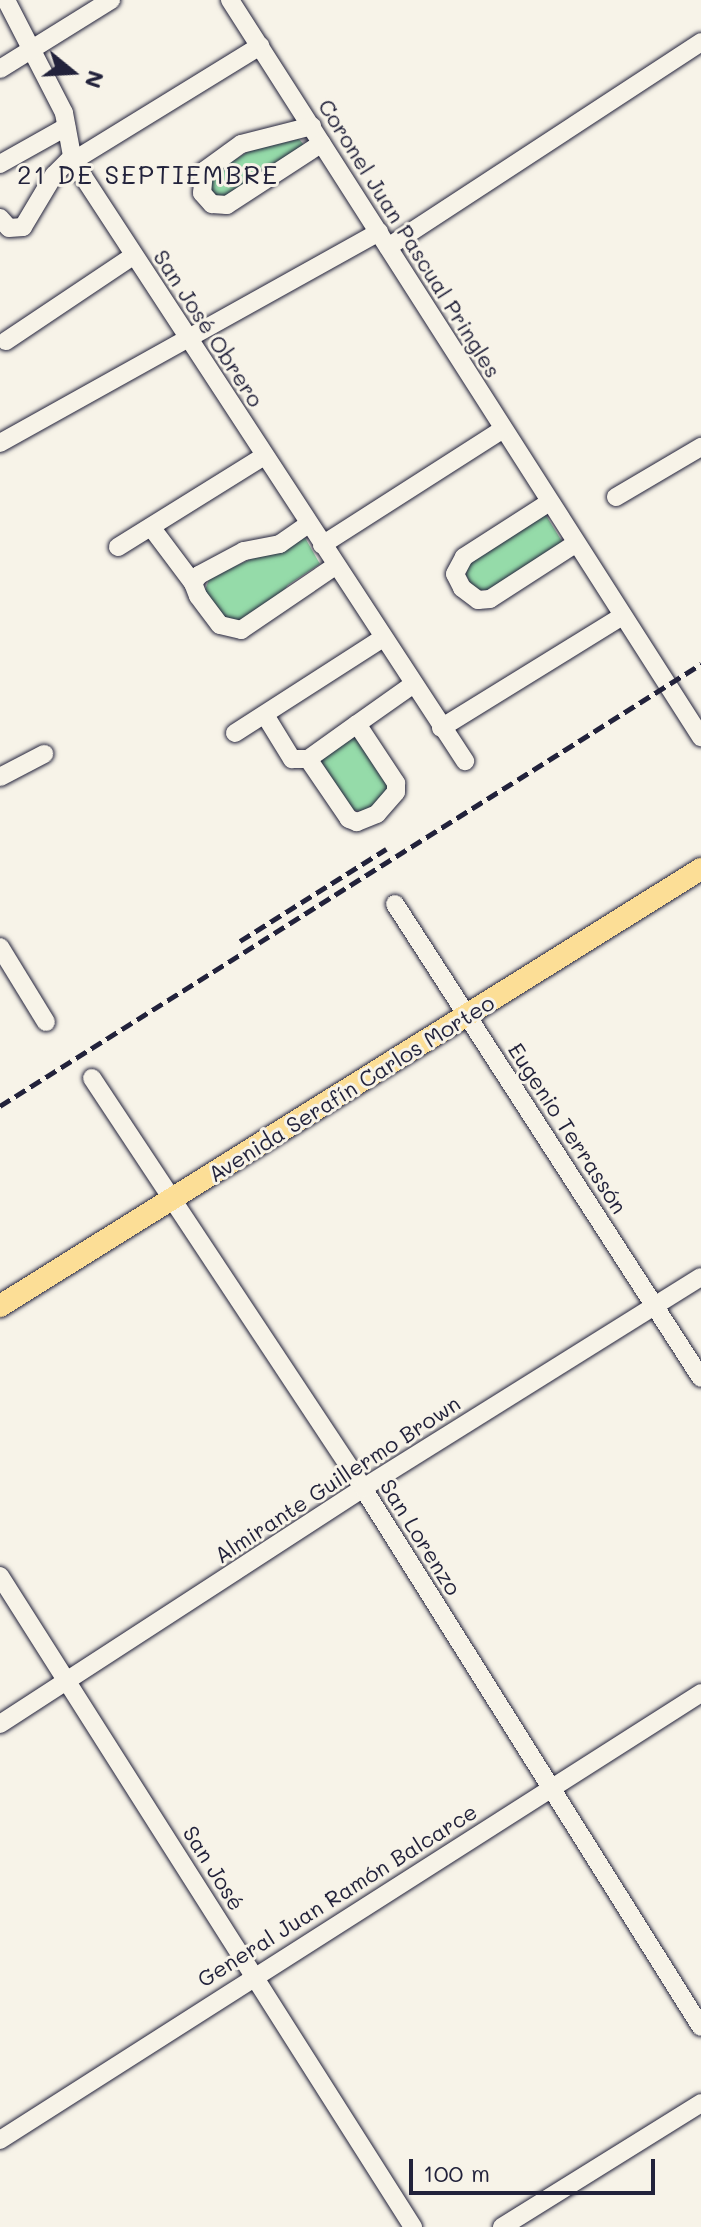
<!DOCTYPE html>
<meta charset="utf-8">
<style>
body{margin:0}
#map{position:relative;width:701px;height:2227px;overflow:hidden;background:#f7f3e8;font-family:Mali,sans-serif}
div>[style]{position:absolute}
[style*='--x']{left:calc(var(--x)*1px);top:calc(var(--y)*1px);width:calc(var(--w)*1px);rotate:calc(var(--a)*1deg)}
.green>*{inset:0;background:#95dba9}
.roads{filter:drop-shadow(0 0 2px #22223b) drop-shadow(0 0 2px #22223b)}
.minor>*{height:18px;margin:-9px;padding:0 9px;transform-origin:9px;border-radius:9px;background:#f7f3e8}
.major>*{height:22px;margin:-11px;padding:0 11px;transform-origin:11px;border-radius:11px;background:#fcde96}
.rail>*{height:5px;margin-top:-2.5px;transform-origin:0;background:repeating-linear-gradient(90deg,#22223b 0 12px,transparent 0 18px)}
span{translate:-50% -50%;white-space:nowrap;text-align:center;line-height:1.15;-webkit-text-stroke:6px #f7f3e8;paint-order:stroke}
.street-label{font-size:22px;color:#22223b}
.quarter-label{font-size:26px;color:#22223b;letter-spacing:2px}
.north{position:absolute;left:32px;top:32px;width:80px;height:80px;-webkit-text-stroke:6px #f7f3e8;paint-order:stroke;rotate:108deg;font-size:22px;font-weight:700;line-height:32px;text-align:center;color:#22223b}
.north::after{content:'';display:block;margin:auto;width:28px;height:36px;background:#22223b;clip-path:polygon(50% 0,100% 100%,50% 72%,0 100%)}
.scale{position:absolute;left:409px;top:2159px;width:246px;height:36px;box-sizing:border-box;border:4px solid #22223b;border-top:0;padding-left:10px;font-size:24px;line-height:28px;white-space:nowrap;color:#22223b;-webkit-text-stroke:6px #f7f3e8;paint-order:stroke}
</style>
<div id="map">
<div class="green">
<div style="clip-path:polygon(299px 139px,304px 145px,226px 200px,209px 197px,212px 174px,249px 151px)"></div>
<div style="clip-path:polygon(544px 512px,563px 543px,488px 590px,475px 591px,466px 575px,469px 563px)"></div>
<div style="clip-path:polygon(304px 536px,320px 564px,288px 585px,276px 600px,237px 622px,219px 614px,205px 590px,210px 577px)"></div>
<div style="clip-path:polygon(354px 735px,390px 790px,369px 812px,352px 810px,318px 761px)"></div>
</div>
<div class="roads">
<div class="minor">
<div style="--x:6;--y:0;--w:127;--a:62.8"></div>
<div style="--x:64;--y:113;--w:49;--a:79.4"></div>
<div style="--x:73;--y:161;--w:717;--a:56.84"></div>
<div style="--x:230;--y:0;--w:875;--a:57.42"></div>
<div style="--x:0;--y:69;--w:131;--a:-31.9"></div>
<div style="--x:312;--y:126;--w:73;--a:165.8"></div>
<div style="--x:241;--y:144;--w:46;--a:143.9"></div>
<div style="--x:204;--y:171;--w:22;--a:95"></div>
<div style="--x:202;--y:193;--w:15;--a:48"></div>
<div style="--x:212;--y:204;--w:15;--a:4"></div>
<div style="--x:227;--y:205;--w:113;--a:-33.1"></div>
<div style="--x:73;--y:161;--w:220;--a:-31.6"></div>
<div style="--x:0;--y:164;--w:76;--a:-29.3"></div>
<div style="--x:0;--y:218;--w:13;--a:48"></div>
<div style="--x:9;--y:228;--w:14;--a:-4"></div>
<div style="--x:23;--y:227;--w:61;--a:-59.2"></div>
<div style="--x:54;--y:175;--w:25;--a:-45"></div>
<div style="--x:388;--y:247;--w:374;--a:-33.2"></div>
<div style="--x:6;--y:341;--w:153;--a:-33.8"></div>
<div style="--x:0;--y:443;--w:434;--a:-29.1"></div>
<div style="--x:616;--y:497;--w:99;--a:-30.5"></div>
<div style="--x:548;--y:503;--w:100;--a:147.3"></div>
<div style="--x:464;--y:557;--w:19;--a:118"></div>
<div style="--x:455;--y:574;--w:16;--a:63"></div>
<div style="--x:462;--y:588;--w:20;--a:37"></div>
<div style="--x:478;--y:600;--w:12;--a:-5"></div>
<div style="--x:490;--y:599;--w:101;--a:-32.9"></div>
<div style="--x:307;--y:525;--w:33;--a:145"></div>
<div style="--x:280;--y:544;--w:37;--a:169"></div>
<div style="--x:244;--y:551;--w:51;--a:151.9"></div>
<div style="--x:199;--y:575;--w:10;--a:127"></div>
<div style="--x:193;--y:583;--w:14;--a:69"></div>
<div style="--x:198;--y:596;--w:36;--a:53"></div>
<div style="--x:220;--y:625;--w:22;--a:13"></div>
<div style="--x:241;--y:630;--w:114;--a:-34.2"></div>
<div style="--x:151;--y:527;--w:70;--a:53.1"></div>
<div style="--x:322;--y:545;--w:214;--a:-32.6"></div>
<div style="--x:118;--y:547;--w:172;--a:-31.9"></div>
<div style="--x:265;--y:715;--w:52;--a:58.5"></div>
<div style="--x:292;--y:759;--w:16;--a:0"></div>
<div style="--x:357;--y:724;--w:71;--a:56.5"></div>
<div style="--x:396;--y:783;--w:9;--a:90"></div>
<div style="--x:396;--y:792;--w:29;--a:131"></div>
<div style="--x:377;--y:814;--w:22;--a:158"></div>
<div style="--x:357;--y:822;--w:9;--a:-159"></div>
<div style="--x:349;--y:819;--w:73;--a:-124.3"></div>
<div style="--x:308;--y:759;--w:60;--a:-35.5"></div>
<div style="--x:357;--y:724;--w:67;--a:-35.3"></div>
<div style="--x:441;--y:728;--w:213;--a:-31.7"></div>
<div style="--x:235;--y:733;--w:176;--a:-32.7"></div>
<div style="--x:0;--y:777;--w:50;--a:-27.6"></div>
<div style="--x:395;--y:904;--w:564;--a:57.15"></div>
<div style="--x:0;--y:947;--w:88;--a:58.5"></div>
<div style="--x:92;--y:1078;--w:491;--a:56.5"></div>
<div style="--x:363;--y:1488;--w:636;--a:57.91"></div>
<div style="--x:0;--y:1576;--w:771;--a:57.61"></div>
<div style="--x:0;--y:1724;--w:433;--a:-33"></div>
<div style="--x:363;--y:1488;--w:398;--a:-32"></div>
<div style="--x:0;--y:2140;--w:831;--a:-32.52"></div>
<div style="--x:502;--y:2227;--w:234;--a:-31.9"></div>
</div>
<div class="major">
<div style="--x:0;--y:1306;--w:826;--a:-31.94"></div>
</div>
</div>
<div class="rail">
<div style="--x:240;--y:941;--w:173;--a:-32.2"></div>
<div style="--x:0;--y:1106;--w:829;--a:-32.23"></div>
</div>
<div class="street-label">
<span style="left:410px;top:238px;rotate:58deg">Coronel Juan Pascual Pringles</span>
<span style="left:209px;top:328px;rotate:57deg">San José Obrero</span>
<span style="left:351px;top:1088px;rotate:-32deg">Avenida Serafín Carlos Morteo</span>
<span style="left:568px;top:1128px;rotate:57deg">Eugenio Terrassón</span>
<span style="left:337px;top:1479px;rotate:-33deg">Almirante Guillermo Brown</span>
<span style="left:421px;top:1537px;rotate:58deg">San Lorenzo</span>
<span style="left:214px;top:1868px;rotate:58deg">San José</span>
<span style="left:337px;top:1895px;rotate:-32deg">General Juan Ramón Balcarce</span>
</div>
<div class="quarter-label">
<span style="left:148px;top:175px">21 DE SEPTIEMBRE</span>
</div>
<div class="north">N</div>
<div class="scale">100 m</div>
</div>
